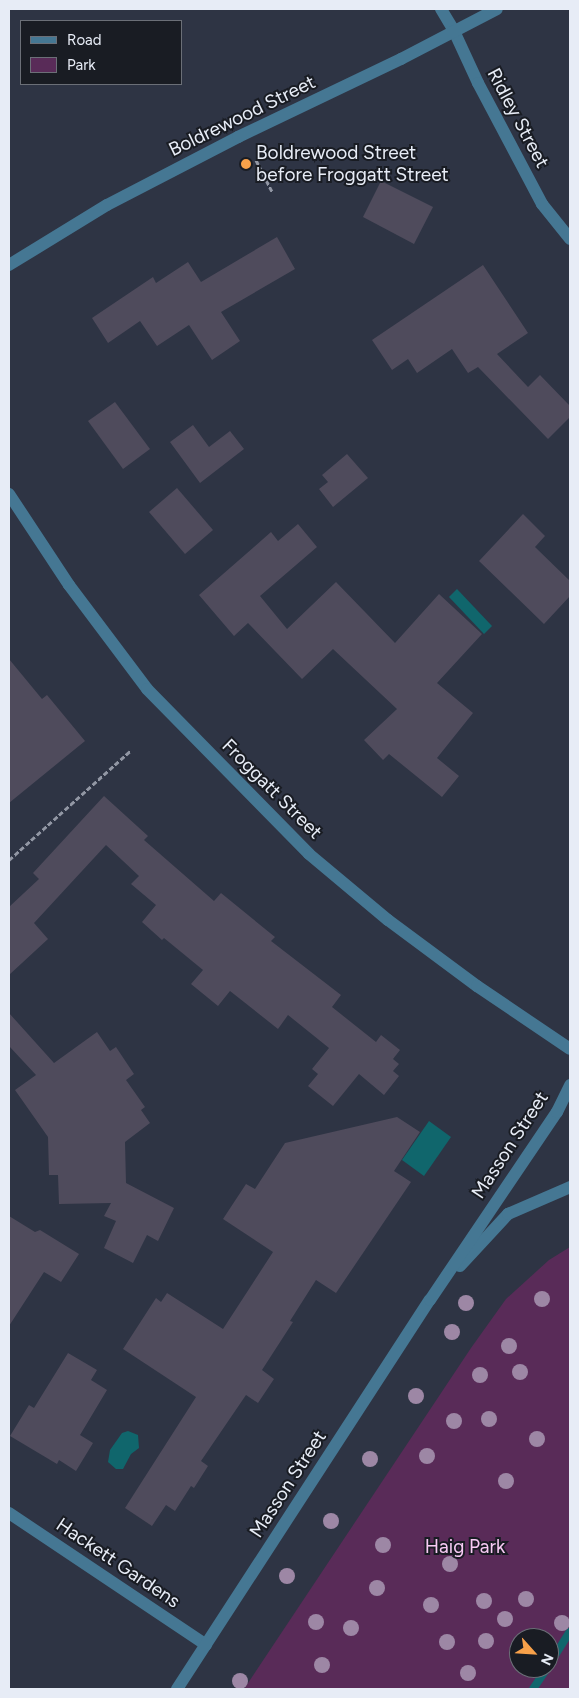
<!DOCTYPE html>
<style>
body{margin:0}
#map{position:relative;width:579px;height:1698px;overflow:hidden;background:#2e3444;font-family:Figtree,sans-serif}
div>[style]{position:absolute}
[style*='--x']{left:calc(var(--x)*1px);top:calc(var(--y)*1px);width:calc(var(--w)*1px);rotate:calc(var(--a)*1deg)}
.green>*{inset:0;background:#592b58}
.water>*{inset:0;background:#10666c}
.stream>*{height:8px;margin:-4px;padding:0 4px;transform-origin:4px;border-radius:4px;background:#10666c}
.building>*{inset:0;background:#4f4b5c}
.path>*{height:3px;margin-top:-1.5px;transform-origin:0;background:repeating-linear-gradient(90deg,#9297a4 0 5px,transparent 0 7.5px)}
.minor>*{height:12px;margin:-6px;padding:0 6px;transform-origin:6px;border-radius:6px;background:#457793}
.trees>*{width:16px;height:16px;margin:-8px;border-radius:50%;background:#9d87a5}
.dots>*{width:14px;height:14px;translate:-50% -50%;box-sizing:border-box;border:2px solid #191c23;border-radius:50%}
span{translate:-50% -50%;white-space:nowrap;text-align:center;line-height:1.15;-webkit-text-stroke:4px #191c23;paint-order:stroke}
.street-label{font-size:19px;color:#e7ecf6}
.poi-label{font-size:19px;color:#e7ecf6}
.left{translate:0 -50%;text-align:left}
.park-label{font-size:19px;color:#f8cbf5}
.frame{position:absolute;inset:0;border:10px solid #e7ecf6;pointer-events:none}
.legend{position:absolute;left:20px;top:20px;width:162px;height:65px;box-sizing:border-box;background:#191c23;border:1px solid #6b6f77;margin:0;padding:6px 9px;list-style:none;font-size:15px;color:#e7ecf6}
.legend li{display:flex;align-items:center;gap:10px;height:25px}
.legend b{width:25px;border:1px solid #6b6f77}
.north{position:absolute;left:509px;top:1628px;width:50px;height:50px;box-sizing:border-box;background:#191c23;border:1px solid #6b6f77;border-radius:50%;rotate:116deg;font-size:14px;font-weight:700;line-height:20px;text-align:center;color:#e7ecf6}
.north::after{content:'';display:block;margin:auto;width:18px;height:22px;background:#f8a14a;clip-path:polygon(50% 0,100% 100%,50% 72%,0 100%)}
</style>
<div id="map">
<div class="green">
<div style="clip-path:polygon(evenodd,570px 1247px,570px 1689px,244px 1689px,471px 1348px,506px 1299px,549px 1260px,570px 1247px,519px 1638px,549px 1638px,549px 1668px,519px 1668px,519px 1638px)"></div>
</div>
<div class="water">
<div style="clip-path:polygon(457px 589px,492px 626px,484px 634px,449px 597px)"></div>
<div style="clip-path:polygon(429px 1121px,451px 1137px,424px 1176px,402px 1160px)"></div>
<div style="clip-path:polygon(128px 1431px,138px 1435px,139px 1448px,131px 1454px,123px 1469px,116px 1469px,108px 1462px,110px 1450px,122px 1433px)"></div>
</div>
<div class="stream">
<div style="--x:549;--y:1665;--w:39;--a:-58"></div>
<div style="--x:533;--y:1689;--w:25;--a:-56"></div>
</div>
<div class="building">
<div style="clip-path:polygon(381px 181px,433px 207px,414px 244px,363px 217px)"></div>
<div style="clip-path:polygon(277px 237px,295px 269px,221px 312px,240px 341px,212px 360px,189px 325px,157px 346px,140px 321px,108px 343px,92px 318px,153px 277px,156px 283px,188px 262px,201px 282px)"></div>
<div style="clip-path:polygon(483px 265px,528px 333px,497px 354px,528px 387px,540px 375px,570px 406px,570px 417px,548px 439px,478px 367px,468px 373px,452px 349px,417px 373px,408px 359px,392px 370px,372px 340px)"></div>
<div style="clip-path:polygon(115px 402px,150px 449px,123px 469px,88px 421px)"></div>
<div style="clip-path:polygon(193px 425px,209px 447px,230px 431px,244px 449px,200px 483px,170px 442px)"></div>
<div style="clip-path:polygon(347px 454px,368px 478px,333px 507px,319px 489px,328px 482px,322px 475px)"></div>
<div style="clip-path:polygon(177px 488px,213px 530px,185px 554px,149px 512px)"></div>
<div style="clip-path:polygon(523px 514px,545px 536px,535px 547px,570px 581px,570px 596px,544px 624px,479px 561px)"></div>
<div style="clip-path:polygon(298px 524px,317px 547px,260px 596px,287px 629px,336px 582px,395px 643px,439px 594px,482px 634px,437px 683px,473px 713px,437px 758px,459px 776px,442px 797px,389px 754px,383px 760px,364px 740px,397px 709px,333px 649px,302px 679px,248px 623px,234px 636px,199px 595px,271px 532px,278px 541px)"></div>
<div style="clip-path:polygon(9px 659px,42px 699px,47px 695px,85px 741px,9px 803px)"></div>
<div style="clip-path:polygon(104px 796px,148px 836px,144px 840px,214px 901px,221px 893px,275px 937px,271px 941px,341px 995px,332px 1007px,376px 1042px,381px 1035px,400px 1050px,393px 1059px,399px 1064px,393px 1071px,399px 1076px,384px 1095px,359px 1074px,333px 1106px,308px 1086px,318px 1074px,312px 1069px,329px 1048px,288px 1015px,278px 1029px,230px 991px,218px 1006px,191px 984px,203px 970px,164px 938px,162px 940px,142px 922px,156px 905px,131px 884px,139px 876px,106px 845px,34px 923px,48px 939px,9px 975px,9px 907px,39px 879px,33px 873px)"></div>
<div style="clip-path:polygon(9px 1013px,54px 1063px,97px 1032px,110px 1051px,116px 1047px,134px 1074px,126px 1080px,145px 1107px,141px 1110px,150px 1123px,125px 1142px,126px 1183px,174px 1208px,158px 1241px,147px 1235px,133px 1263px,104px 1248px,116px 1221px,104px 1216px,111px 1203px,59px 1204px,58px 1175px,49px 1175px,48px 1137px,15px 1090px,36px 1075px,9px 1046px)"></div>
<div style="clip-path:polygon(397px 1117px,420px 1132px,394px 1171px,411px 1182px,336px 1293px,316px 1280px,290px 1321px,293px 1322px,262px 1370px,274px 1379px,258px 1403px,246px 1395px,201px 1461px,208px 1466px,194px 1488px,191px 1486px,175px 1511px,166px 1505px,152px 1526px,125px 1508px,196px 1397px,123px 1349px,156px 1298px,161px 1302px,167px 1293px,223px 1329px,273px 1252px,223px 1219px,246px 1184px,255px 1189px,285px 1143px)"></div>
<div style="clip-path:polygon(9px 1216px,35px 1232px,40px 1230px,79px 1254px,61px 1282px,44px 1272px,9px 1326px)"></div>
<div style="clip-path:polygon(68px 1353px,97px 1370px,91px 1380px,107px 1390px,80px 1435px,93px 1443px,76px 1471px,59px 1460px,57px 1464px,10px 1436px,29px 1405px,34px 1408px)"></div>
</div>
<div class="path">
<div style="--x:256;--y:160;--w:36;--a:63"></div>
<div style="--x:9;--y:860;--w:164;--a:-42"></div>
</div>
<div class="minor">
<div style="--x:441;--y:9;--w:26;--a:59"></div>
<div style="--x:454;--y:31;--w:57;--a:65.2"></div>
<div style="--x:478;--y:83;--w:137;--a:62.1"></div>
<div style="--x:542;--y:204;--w:45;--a:51.3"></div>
<div style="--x:9;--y:265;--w:115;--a:-31.5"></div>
<div style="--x:107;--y:205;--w:148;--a:-27.4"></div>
<div style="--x:238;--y:137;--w:181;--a:-25.6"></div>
<div style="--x:401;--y:59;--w:108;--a:-27.5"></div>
<div style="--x:9;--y:494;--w:109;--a:56.6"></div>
<div style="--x:69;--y:585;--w:130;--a:53.1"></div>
<div style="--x:147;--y:689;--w:231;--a:45.5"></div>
<div style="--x:309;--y:854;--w:103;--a:39.9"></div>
<div style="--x:388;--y:920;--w:111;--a:36.6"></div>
<div style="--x:477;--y:986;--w:112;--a:34.1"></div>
<div style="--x:460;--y:1266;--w:71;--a:-47.3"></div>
<div style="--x:508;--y:1214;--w:68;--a:-23.5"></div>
<div style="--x:9;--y:1513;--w:237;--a:33.8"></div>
<div style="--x:177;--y:1689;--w:464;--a:-57"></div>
<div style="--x:430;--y:1300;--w:227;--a:-56"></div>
<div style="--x:557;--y:1112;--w:30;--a:-64"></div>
</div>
<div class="trees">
<div style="left:542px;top:1299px"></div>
<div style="left:466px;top:1303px"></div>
<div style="left:452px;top:1332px"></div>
<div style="left:509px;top:1346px"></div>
<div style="left:520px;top:1372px"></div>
<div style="left:480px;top:1375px"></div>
<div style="left:416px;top:1396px"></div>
<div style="left:489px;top:1419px"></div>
<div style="left:454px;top:1421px"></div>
<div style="left:537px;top:1439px"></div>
<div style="left:427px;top:1456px"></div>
<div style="left:370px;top:1459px"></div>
<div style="left:506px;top:1481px"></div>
<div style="left:331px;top:1521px"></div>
<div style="left:383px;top:1545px"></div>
<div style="left:450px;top:1564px"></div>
<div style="left:287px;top:1576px"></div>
<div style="left:377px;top:1588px"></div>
<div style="left:526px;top:1599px"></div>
<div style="left:484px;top:1601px"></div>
<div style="left:431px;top:1605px"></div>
<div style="left:505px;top:1619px"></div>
<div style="left:316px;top:1622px"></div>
<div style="left:562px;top:1623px"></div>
<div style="left:351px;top:1628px"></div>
<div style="left:486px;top:1641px"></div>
<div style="left:447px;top:1642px"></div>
<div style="left:322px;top:1665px"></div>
<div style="left:468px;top:1673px"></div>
<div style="left:240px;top:1681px"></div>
</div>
<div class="dots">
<div style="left:246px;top:164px;background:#f8a14a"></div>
</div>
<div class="street-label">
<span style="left:242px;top:116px;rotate:-26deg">Boldrewood Street</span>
<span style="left:518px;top:118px;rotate:62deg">Ridley Street</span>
<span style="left:272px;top:789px;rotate:45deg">Froggatt Street</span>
<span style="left:510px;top:1145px;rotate:-57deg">Masson Street</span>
<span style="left:288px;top:1484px;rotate:-57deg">Masson Street</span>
<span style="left:118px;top:1563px;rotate:34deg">Hackett Gardens</span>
</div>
<div class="poi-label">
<span class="left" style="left:256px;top:164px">Boldrewood Street<br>before Froggatt Street</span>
</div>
<div class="park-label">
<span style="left:465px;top:1547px">Haig Park</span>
</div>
<div class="frame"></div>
<ul class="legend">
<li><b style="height:6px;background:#457793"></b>Road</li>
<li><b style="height:14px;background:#592b58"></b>Park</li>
</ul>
<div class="north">N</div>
</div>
